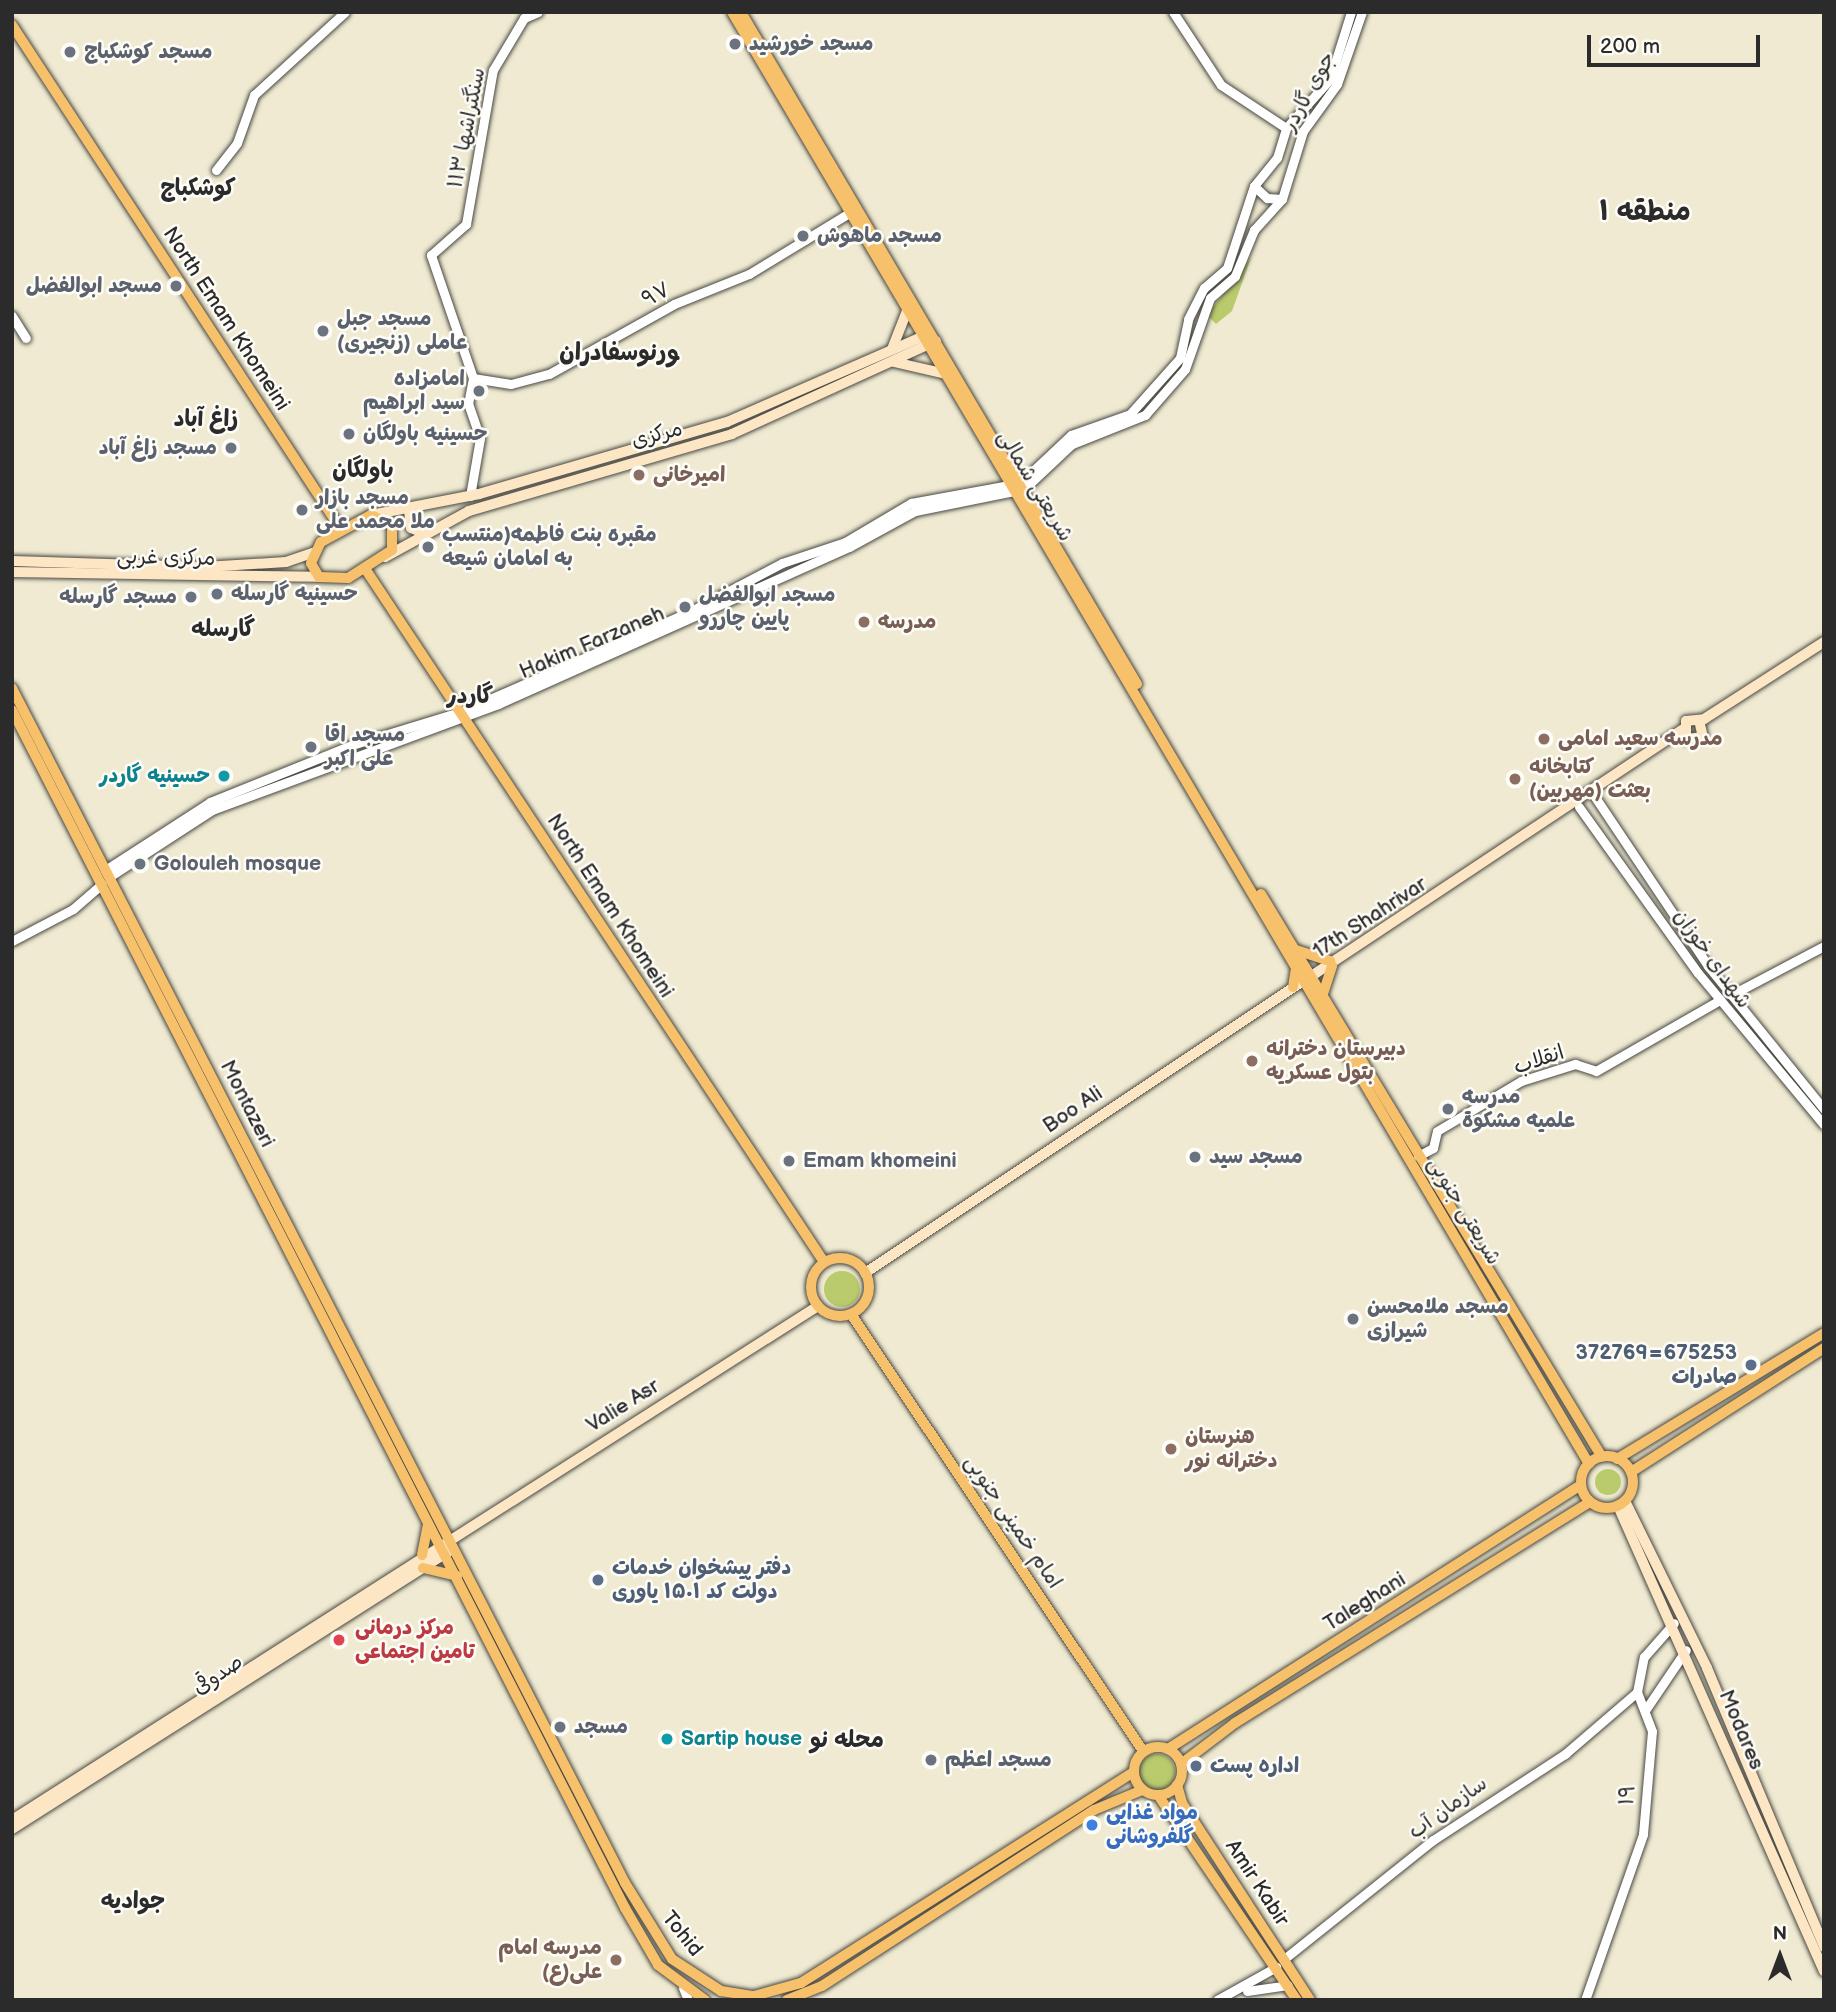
<!DOCTYPE html>
<meta charset="utf-8">
<style>
body{margin:0}
#map{position:relative;width:1836px;height:2012px;overflow:hidden;background:#efead1;font-family:"Balsamiq Sans","Playpen Sans Arabic",sans-serif}
div>[style]{position:absolute}
[style*='--x']{left:calc(var(--x)*1px);top:calc(var(--y)*1px);width:calc(var(--w)*1px);rotate:calc(var(--a)*1deg)}
.green>*{inset:0;background:#bacb6d}
.round{border-radius:50%}
.roads{filter:drop-shadow(0 0 2px #484844) drop-shadow(0 0 2px #484844)}
.tertiary>*{height:9px;margin:-4.5px;padding:0 4.5px;transform-origin:4.5px;border-radius:4.5px;background:#fff}
.secondary>*{height:10px;margin:-5px;padding:0 5px;transform-origin:5px;border-radius:5px;background:#fce6c4}
.primary>*{height:10px;margin:-5px;padding:0 5px;transform-origin:5px;border-radius:5px;background:#f7c06b}
.primary>.ring{margin:-5px;padding:0;box-sizing:content-box;background:none;border:10px solid #f7c06b;border-radius:50%}
.dots>*{width:19px;height:19px;translate:-50% -50%;box-sizing:border-box;border:4px solid #fdfcf7;border-radius:50%}
span{translate:-50% -50%;white-space:nowrap;text-align:center;line-height:1.15;-webkit-text-stroke:5px #fdfcf7;paint-order:stroke}
.worship-label{font-size:21px;color:#5b616d;font-weight:700}
.left{translate:0 -50%;text-align:left}
.right{translate:-100% -50%;text-align:right}
.street-label{font-size:21px;color:#2b2b2b}
.education-label{font-size:21px;color:#785e54;font-weight:700}
.culture-label{font-size:21px;color:#0d838f;font-weight:700}
.service-label{font-size:21px;color:#4e5e75;font-weight:700}
.health-label{font-size:21px;color:#be3a42;font-weight:700}
.shop-label{font-size:21px;color:#366cbe;font-weight:700}
.neighbourhood-label{font-size:23px;color:#2b2b2b;font-weight:700}
.quarter-label{font-size:24px;color:#2b2b2b;font-weight:700}
.district-label{font-size:28px;color:#2b2b2b;font-weight:700}
.frame{position:absolute;inset:0;border:14px solid #2b2b2b;pointer-events:none}
.north{position:absolute;left:1745px;top:1921px;width:70px;height:70px;-webkit-text-stroke:5px #fdfcf7;paint-order:stroke;rotate:0deg;font-size:19px;font-weight:700;line-height:28px;text-align:center;color:#2b2b2b}
.north::after{content:'';display:block;margin:auto;width:24px;height:32px;background:#2b2b2b;clip-path:polygon(50% 0,100% 100%,50% 72%,0 100%)}
.scale{position:absolute;left:1587px;top:35px;width:173px;height:32px;box-sizing:border-box;border:4px solid #2b2b2b;border-top:0;padding-left:9px;font-size:21px;line-height:24px;white-space:nowrap;color:#2b2b2b;-webkit-text-stroke:5px #fdfcf7;paint-order:stroke}
</style>
<div id="map">
<div class="green">
<div style="clip-path:polygon(1251px 258px,1232px 311px,1216px 324px,1207px 315px)"></div>
<div class="round" style="left:824px;top:1271px;width:36px;height:36px"></div>
<div class="round" style="left:1595px;top:1469px;width:26px;height:26px"></div>
<div class="round" style="left:1139px;top:1754px;width:36px;height:36px"></div>
</div>
<div class="roads">
<div class="tertiary">
<div style="--x:1173;--y:12;--w:87;--a:56.7"></div>
<div style="--x:1221;--y:85;--w:78;--a:33.5"></div>
<div style="--x:216;--y:170;--w:34;--a:-52"></div>
<div style="--x:237;--y:143;--w:51;--a:-70.5"></div>
<div style="--x:254;--y:95;--w:123;--a:-42.4"></div>
<div style="--x:1254;--y:186;--w:18;--a:43"></div>
<div style="--x:1267;--y:198;--w:15;--a:4"></div>
<div style="--x:12;--y:316;--w:26;--a:58"></div>
<div style="--x:473;--y:378;--w:38;--a:9"></div>
<div style="--x:511;--y:384;--w:39;--a:-15"></div>
<div style="--x:549;--y:374;--w:143;--a:-29.2"></div>
<div style="--x:674;--y:304;--w:81;--a:-21.8"></div>
<div style="--x:749;--y:274;--w:117;--a:-31.4"></div>
<div style="--x:470;--y:496;--w:59;--a:-80.2"></div>
<div style="--x:480;--y:438;--w:36;--a:-109"></div>
<div style="--x:468;--y:404;--w:26;--a:-79"></div>
<div style="--x:473;--y:378;--w:130;--a:-108.9"></div>
<div style="--x:431;--y:255;--w:47;--a:-41.5"></div>
<div style="--x:466;--y:224;--w:156;--a:-80.1"></div>
<div style="--x:493;--y:70;--w:61;--a:-59.2"></div>
<div style="--x:524;--y:18;--w:15;--a:-23"></div>
<div style="--x:1595;--y:797;--w:203;--a:56.2"></div>
<div style="--x:1708;--y:966;--w:184;--a:51"></div>
<div style="--x:1579;--y:807;--w:204;--a:54.4"></div>
<div style="--x:1698;--y:973;--w:197;--a:50.3"></div>
<div style="--x:105;--y:870;--w:125;--a:-32.9"></div>
<div style="--x:210;--y:802;--w:153;--a:-21.9"></div>
<div style="--x:352;--y:745;--w:113;--a:-17"></div>
<div style="--x:460;--y:712;--w:252;--a:-23.6"></div>
<div style="--x:691;--y:611;--w:103;--a:-27.8"></div>
<div style="--x:782;--y:563;--w:66;--a:-18.4"></div>
<div style="--x:845;--y:542;--w:77;--a:-30.6"></div>
<div style="--x:911;--y:503;--w:111;--a:-10.4"></div>
<div style="--x:1020;--y:483;--w:70;--a:-43.3"></div>
<div style="--x:1071;--y:435;--w:63;--a:-19.6"></div>
<div style="--x:1130;--y:414;--w:75;--a:-48.2"></div>
<div style="--x:1180;--y:358;--w:40;--a:-78"></div>
<div style="--x:1188;--y:319;--w:35;--a:-63"></div>
<div style="--x:1204;--y:288;--w:30;--a:-41"></div>
<div style="--x:1227;--y:268;--w:86;--a:-71.8"></div>
<div style="--x:1254;--y:186;--w:36;--a:-51"></div>
<div style="--x:1277;--y:158;--w:31;--a:-73"></div>
<div style="--x:1286;--y:128;--w:66;--a:-48.1"></div>
<div style="--x:1330;--y:79;--w:70;--a:-72.6"></div>
<div style="--x:109;--y:877;--w:123;--a:-33"></div>
<div style="--x:212;--y:810;--w:305;--a:-20.3"></div>
<div style="--x:498;--y:704;--w:385;--a:-24.1"></div>
<div style="--x:849;--y:547;--w:75;--a:-28.6"></div>
<div style="--x:915;--y:511;--w:111;--a:-11.4"></div>
<div style="--x:1024;--y:489;--w:66;--a:-43.2"></div>
<div style="--x:1072;--y:444;--w:79;--a:-21.7"></div>
<div style="--x:1145;--y:415;--w:61;--a:-49"></div>
<div style="--x:1185;--y:369;--w:75;--a:-70.6"></div>
<div style="--x:1210;--y:298;--w:33;--a:-41"></div>
<div style="--x:1235;--y:276;--w:50;--a:-67.6"></div>
<div style="--x:1254;--y:230;--w:42;--a:-47.9"></div>
<div style="--x:1282;--y:199;--w:71;--a:-72.8"></div>
<div style="--x:1303;--y:131;--w:58;--a:-54.1"></div>
<div style="--x:1337;--y:84;--w:76;--a:-70.9"></div>
<div style="--x:12;--y:941;--w:69;--a:-27.7"></div>
<div style="--x:73;--y:909;--w:38;--a:-41"></div>
<div style="--x:1731;--y:995;--w:105;--a:-27.8"></div>
<div style="--x:1418;--y:1156;--w:17;--a:-28"></div>
<div style="--x:1433;--y:1148;--w:17;--a:-77"></div>
<div style="--x:1437;--y:1131;--w:98;--a:-30.8"></div>
<div style="--x:1521;--y:1081;--w:57;--a:-17.5"></div>
<div style="--x:1575;--y:1064;--w:22;--a:18"></div>
<div style="--x:1596;--y:1071;--w:143;--a:-29.8"></div>
<div style="--x:1637;--y:1692;--w:36;--a:-79"></div>
<div style="--x:1644;--y:1657;--w:45;--a:-48.6"></div>
<div style="--x:1646;--y:1709;--w:71;--a:-55.9"></div>
<div style="--x:1284;--y:1959;--w:191;--a:-38.6"></div>
<div style="--x:1433;--y:1840;--w:158;--a:-33.1"></div>
<div style="--x:1565;--y:1754;--w:95;--a:-40.7"></div>
<div style="--x:683;--y:1988;--w:13;--a:67"></div>
<div style="--x:1247;--y:1991;--w:41;--a:-8.3"></div>
<div style="--x:1217;--y:2000;--w:68;--a:-29.2"></div>
<div style="--x:1585;--y:2000;--w:176;--a:-70.7"></div>
<div style="--x:1643;--y:1834;--w:103;--a:-85"></div>
<div style="--x:1652;--y:1731;--w:42;--a:-111"></div>
</div>
<div class="secondary">
<div style="--x:892;--y:349;--w:41;--a:-68.5"></div>
<div style="--x:894;--y:362;--w:53;--a:13"></div>
<div style="--x:409;--y:510;--w:18;--a:84"></div>
<div style="--x:411;--y:528;--w:17;--a:21"></div>
<div style="--x:371;--y:515;--w:110;--a:-11"></div>
<div style="--x:479;--y:494;--w:258;--a:-16.2"></div>
<div style="--x:727;--y:422;--w:219;--a:-23.6"></div>
<div style="--x:385;--y:557;--w:96;--a:-28.7"></div>
<div style="--x:469;--y:511;--w:274;--a:-16.3"></div>
<div style="--x:732;--y:434;--w:224;--a:-24.5"></div>
<div style="--x:12;--y:561;--w:192;--a:1.8"></div>
<div style="--x:204;--y:567;--w:82;--a:-3.5"></div>
<div style="--x:286;--y:562;--w:28;--a:-19"></div>
<div style="--x:12;--y:572;--w:307;--a:0.9"></div>
<div style="--x:1699;--y:720;--w:17;--a:77"></div>
<div style="--x:1703;--y:737;--w:17;--a:173"></div>
<div style="--x:1686;--y:739;--w:18;--a:-90"></div>
<div style="--x:1686;--y:721;--w:18;--a:-6"></div>
<div style="--x:1704;--y:719;--w:143;--a:-32.7"></div>
<div style="--x:1310;--y:977;--w:447;--a:-33.6"></div>
<div style="--x:865;--y:1273;--w:523;--a:-33.69"></div>
<div style="--x:1625;--y:1501;--w:186;--a:63.8"></div>
<div style="--x:1707;--y:1668;--w:303;--a:67.2"></div>
<div style="--x:1618;--y:1506;--w:509;--a:66.11"></div>
<div style="--x:12;--y:1820;--w:956;--a:-32.53"></div>
<div style="--x:12;--y:1829;--w:520;--a:-32.44"></div>
</div>
<div class="primary">
<div style="--x:732;--y:12;--w:1686;--a:59.45"></div>
<div style="--x:741;--y:12;--w:780;--a:59.49"></div>
<div style="--x:12;--y:25;--w:600;--a:56.89"></div>
<div style="--x:371;--y:515;--w:23;--a:25"></div>
<div style="--x:392;--y:525;--w:25;--a:90"></div>
<div style="--x:392;--y:550;--w:52;--a:147.5"></div>
<div style="--x:348;--y:578;--w:29;--a:-178"></div>
<div style="--x:319;--y:577;--w:16;--a:-120"></div>
<div style="--x:311;--y:563;--w:23;--a:-65"></div>
<div style="--x:321;--y:542;--w:57;--a:-28.4"></div>
<div style="--x:366;--y:570;--w:830;--a:56.5"></div>
<div style="--x:12;--y:688;--w:1343;--a:62.84"></div>
<div style="--x:625;--y:1883;--w:89;--a:58.3"></div>
<div style="--x:672;--y:1959;--w:59;--a:33.1"></div>
<div style="--x:721;--y:1991;--w:33;--a:9"></div>
<div style="--x:754;--y:1996;--w:49;--a:-15.5"></div>
<div style="--x:801;--y:1983;--w:393;--a:-32.4"></div>
<div style="--x:12;--y:710;--w:1346;--a:62.9"></div>
<div style="--x:625;--y:1908;--w:66;--a:59.9"></div>
<div style="--x:658;--y:1965;--w:59;--a:36.7"></div>
<div style="--x:1261;--y:894;--w:658;--a:58.8"></div>
<div style="--x:1296;--y:950;--w:36;--a:18"></div>
<div style="--x:1293;--y:987;--w:18;--a:-81"></div>
<div style="--x:1322;--y:997;--w:33;--a:-72"></div>
<div class="ring" style="left:811px;top:1258px;width:48px;height:48px"></div>
<div style="--x:851;--y:1314;--w:526;--a:56.25"></div>
<div class="ring" style="left:1581px;top:1456px;width:42px;height:42px"></div>
<div style="--x:1617;--y:1459;--w:242;--a:-31.3"></div>
<div style="--x:1631;--y:1472;--w:229;--a:-32.7"></div>
<div style="--x:422;--y:1555;--w:31;--a:-79"></div>
<div style="--x:423;--y:1568;--w:35;--a:13"></div>
<div class="ring" style="left:1134px;top:1747px;width:38px;height:38px"></div>
<div style="--x:1168;--y:1749;--w:490;--a:-32.6"></div>
<div style="--x:1181;--y:1764;--w:68;--a:-37.2"></div>
<div style="--x:1235;--y:1723;--w:418;--a:-31.9"></div>
<div style="--x:1177;--y:1785;--w:19;--a:74"></div>
<div style="--x:1182;--y:1803;--w:235;--a:57"></div>
<div style="--x:1158;--y:1795;--w:248;--a:55.9"></div>
<div style="--x:787;--y:2000;--w:38;--a:-22"></div>
<div style="--x:822;--y:1986;--w:324;--a:-32.9"></div>
<div style="--x:1094;--y:1810;--w:52;--a:-22.6"></div>
</div>
</div>
<div class="dots">
<div style="left:735px;top:44px;background:#6b7280"></div>
<div style="left:70px;top:52px;background:#6b7280"></div>
<div style="left:803px;top:236px;background:#6b7280"></div>
<div style="left:176px;top:286px;background:#6b7280"></div>
<div style="left:323px;top:331px;background:#6b7280"></div>
<div style="left:479px;top:391px;background:#6b7280"></div>
<div style="left:349px;top:434px;background:#6b7280"></div>
<div style="left:231px;top:448px;background:#6b7280"></div>
<div style="left:639px;top:475px;background:#8d6e63"></div>
<div style="left:302px;top:510px;background:#6b7280"></div>
<div style="left:428px;top:547px;background:#6b7280"></div>
<div style="left:217px;top:594px;background:#6b7280"></div>
<div style="left:191px;top:597px;background:#6b7280"></div>
<div style="left:685px;top:607px;background:#6b7280"></div>
<div style="left:864px;top:622px;background:#8d6e63"></div>
<div style="left:1544px;top:739px;background:#8d6e63"></div>
<div style="left:311px;top:747px;background:#6b7280"></div>
<div style="left:224px;top:776px;background:#0f9aa8"></div>
<div style="left:1515px;top:779px;background:#8d6e63"></div>
<div style="left:140px;top:864px;background:#6b7280"></div>
<div style="left:1252px;top:1061px;background:#8d6e63"></div>
<div style="left:1448px;top:1109px;background:#6b7280"></div>
<div style="left:1195px;top:1157px;background:#6b7280"></div>
<div style="left:789px;top:1161px;background:#6b7280"></div>
<div style="left:1353px;top:1319px;background:#6b7280"></div>
<div style="left:1751px;top:1365px;background:#5c6f8a"></div>
<div style="left:1171px;top:1449px;background:#8d6e63"></div>
<div style="left:598px;top:1580px;background:#5c6f8a"></div>
<div style="left:339px;top:1640px;background:#e0444e"></div>
<div style="left:560px;top:1727px;background:#6b7280"></div>
<div style="left:667px;top:1739px;background:#0f9aa8"></div>
<div style="left:931px;top:1760px;background:#6b7280"></div>
<div style="left:1196px;top:1766px;background:#5c6f8a"></div>
<div style="left:1092px;top:1825px;background:#3f7fe0"></div>
<div style="left:616px;top:1960px;background:#8d6e63"></div>
</div>
<div class="worship-label">
<span class="left" style="left:749px;top:44px">مسجد خورشید</span>
<span class="left" style="left:84px;top:52px">مسجد کوشکباج</span>
<span class="left" style="left:817px;top:236px">مسجد ماهوش</span>
<span class="right" style="left:162px;top:286px">مسجد ابوالفضل</span>
<span class="left" style="left:337px;top:331px">مسجد جبل<br>عاملی (زنجیری)</span>
<span class="right" style="left:465px;top:391px">امامزاده<br>سید ابراهیم</span>
<span class="left" style="left:363px;top:434px">حسینیه باولگان</span>
<span class="right" style="left:217px;top:448px">مسجد زاغ آباد</span>
<span class="left" style="left:316px;top:510px">مسجد بازار<br>ملا محمد علی</span>
<span class="left" style="left:442px;top:547px">مقبره بنت فاطمه(منتسب<br>به امامان شیعه</span>
<span class="left" style="left:231px;top:594px">حسینیه گارسله</span>
<span class="left" style="left:699px;top:607px">مسجد ابوالفضل<br>پایین چاررو</span>
<span class="right" style="left:177px;top:597px">مسجد گارسله</span>
<span class="left" style="left:325px;top:747px">مسجد اقا<br>علی اکبر</span>
<span class="left" style="left:154px;top:864px">Golouleh mosque</span>
<span class="left" style="left:1462px;top:1109px">مدرسه<br>علمیه مشکوة</span>
<span class="left" style="left:1209px;top:1157px">مسجد سید</span>
<span class="left" style="left:803px;top:1161px">Emam khomeini</span>
<span class="left" style="left:1367px;top:1319px">مسجد ملامحسن<br>شیرازی</span>
<span class="left" style="left:574px;top:1727px">مسجد</span>
<span class="left" style="left:945px;top:1760px">مسجد اعظم</span>
</div>
<div class="street-label">
<span style="left:1309px;top:92px;rotate:-61deg">جوی گاردر</span>
<span style="left:467px;top:128px;rotate:-79deg">سنگتراشها ۱۱۳</span>
<span style="left:656px;top:295px;rotate:-28deg">۹۷</span>
<span style="left:226px;top:319px;rotate:57deg">North Emam Khomeini</span>
<span style="left:657px;top:435px;rotate:-15deg">مرکزی</span>
<span style="left:1035px;top:486px;rotate:59deg">شریعتی شمالی</span>
<span style="left:166px;top:558px;rotate:1deg">مرکزی غربی</span>
<span style="left:592px;top:643px;rotate:-23deg">Hakim Farzaneh</span>
<span style="left:610px;top:906px;rotate:57deg">North Emam Khomeini</span>
<span style="left:1370px;top:918px;rotate:-33deg">17th Shahrivar</span>
<span style="left:1712px;top:959px;rotate:54deg">شهدای خوزان</span>
<span style="left:1539px;top:1060px;rotate:-18deg">انقلاب</span>
<span style="left:247px;top:1104px;rotate:63deg">Montazeri</span>
<span style="left:1073px;top:1110px;rotate:-34deg">Boo Ali</span>
<span style="left:1464px;top:1211px;rotate:59deg">شریعتی جنوبی</span>
<span style="left:623px;top:1406px;rotate:-32deg">Valie Asr</span>
<span style="left:1013px;top:1522px;rotate:56deg">امام خمینی جنوبی</span>
<span style="left:1365px;top:1602px;rotate:-32deg">Taleghani</span>
<span style="left:218px;top:1675px;rotate:-33deg">صدوقی</span>
<span style="left:1741px;top:1730px;rotate:67deg">Modares</span>
<span style="left:1628px;top:1795px;rotate:-85deg">۱۹</span>
<span style="left:1448px;top:1808px;rotate:-36deg">سازمان آب</span>
<span style="left:1257px;top:1883px;rotate:57deg">Amir Kabir</span>
<span style="left:682px;top:1934px;rotate:51deg">Tohid</span>
</div>
<div class="education-label">
<span class="left" style="left:653px;top:475px">امیرخانی</span>
<span class="left" style="left:878px;top:622px">مدرسه</span>
<span class="left" style="left:1558px;top:739px">مدرسه سعید امامی</span>
<span class="left" style="left:1529px;top:779px">کتابخانه<br>بعثت (مهربین)</span>
<span class="left" style="left:1266px;top:1061px">دبیرستان دخترانه<br>بتول عسکریه</span>
<span class="left" style="left:1185px;top:1449px">هنرستان<br>دخترانه نور</span>
<span class="right" style="left:602px;top:1960px">مدرسه امام<br>علی(ع)</span>
</div>
<div class="culture-label">
<span class="right" style="left:210px;top:776px">حسینیه گاردر</span>
<span class="left" style="left:681px;top:1739px">Sartip house</span>
</div>
<div class="service-label">
<span class="right" style="left:1737px;top:1365px">372769=675253<br>صادرات</span>
<span class="left" style="left:612px;top:1580px">دفتر پیشخوان خدمات<br>دولت کد ۱۵۰۱ یاوری</span>
<span class="left" style="left:1210px;top:1766px">اداره پست</span>
</div>
<div class="health-label">
<span class="left" style="left:355px;top:1640px">مرکز درمانی<br>تامین اجتماعی</span>
</div>
<div class="shop-label">
<span class="left" style="left:1106px;top:1825px">مواد غذایی<br>گلفروشانی</span>
</div>
<div class="neighbourhood-label">
<span style="left:198px;top:188px">کوشکباج</span>
<span style="left:206px;top:419px">زاغ آباد</span>
<span style="left:363px;top:470px">باولگان</span>
<span style="left:223px;top:629px">گارسله</span>
<span style="left:470px;top:696px">گاردر</span>
<span style="left:847px;top:1740px">محله نو</span>
<span style="left:133px;top:1901px">جوادیه</span>
</div>
<div class="quarter-label">
<span style="left:620px;top:353px">ورنوسفادران</span>
</div>
<div class="district-label">
<span style="left:1645px;top:212px">منطقه ۱</span>
</div>
<div class="frame"></div>
<div class="north">N</div>
<div class="scale">200 m</div>
</div>
